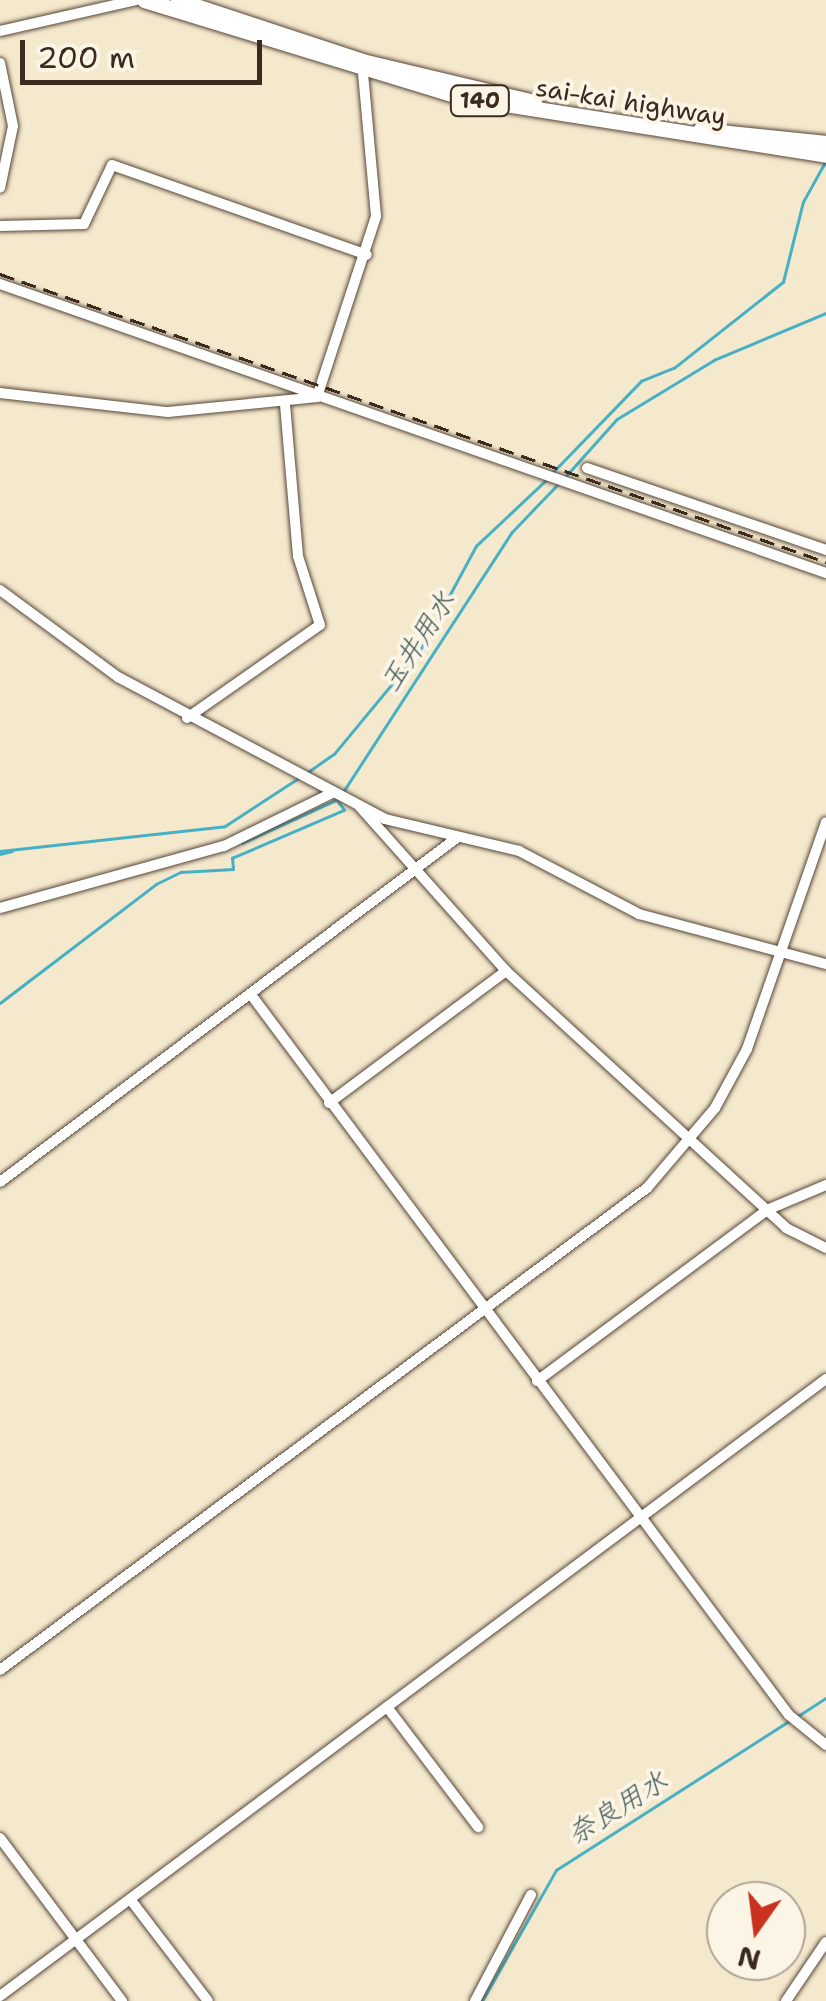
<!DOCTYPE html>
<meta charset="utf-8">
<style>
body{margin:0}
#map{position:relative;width:826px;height:2001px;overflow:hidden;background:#f4e8cd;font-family:"Shantell Sans","Klee One",sans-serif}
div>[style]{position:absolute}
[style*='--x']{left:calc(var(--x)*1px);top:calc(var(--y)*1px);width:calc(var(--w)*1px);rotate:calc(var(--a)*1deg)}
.stream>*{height:2.5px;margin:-1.25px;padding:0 1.25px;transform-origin:1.25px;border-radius:1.25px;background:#47b0c5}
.roads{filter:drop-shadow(0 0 2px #574638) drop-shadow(0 0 2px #574638)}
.minor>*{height:10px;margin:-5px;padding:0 5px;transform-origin:5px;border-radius:5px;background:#fff}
.highway>*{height:15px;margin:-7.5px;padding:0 7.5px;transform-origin:7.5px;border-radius:7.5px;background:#fff}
.rail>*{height:2.5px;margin-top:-1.25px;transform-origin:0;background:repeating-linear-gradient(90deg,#3b2a1e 0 15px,transparent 0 23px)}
span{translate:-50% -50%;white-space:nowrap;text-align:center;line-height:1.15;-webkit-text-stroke:8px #fcf5e5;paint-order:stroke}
.shield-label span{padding:2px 8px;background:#fcf5e5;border:2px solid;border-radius:8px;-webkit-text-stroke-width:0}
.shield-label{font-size:22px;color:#3b2a1e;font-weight:700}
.street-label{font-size:25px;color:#3b2a1e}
.water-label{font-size:28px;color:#3f5958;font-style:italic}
.north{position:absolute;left:706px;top:1881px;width:100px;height:100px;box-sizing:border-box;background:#fcf5e5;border:2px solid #afa495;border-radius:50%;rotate:194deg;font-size:28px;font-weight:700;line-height:40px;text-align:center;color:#3b2a1e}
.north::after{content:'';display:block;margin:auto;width:35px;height:45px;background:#c8321e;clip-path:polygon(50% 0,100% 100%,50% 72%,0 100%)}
.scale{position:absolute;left:20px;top:40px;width:242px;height:45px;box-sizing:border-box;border:5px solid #3b2a1e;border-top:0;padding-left:12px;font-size:30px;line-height:35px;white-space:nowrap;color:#3b2a1e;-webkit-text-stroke:8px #fcf5e5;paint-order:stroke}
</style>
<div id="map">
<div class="stream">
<div style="--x:552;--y:473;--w:128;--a:-45.9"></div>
<div style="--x:641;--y:381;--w:35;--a:-22"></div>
<div style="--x:674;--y:368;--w:139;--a:-38.3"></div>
<div style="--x:783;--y:282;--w:82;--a:-76"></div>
<div style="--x:803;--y:202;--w:43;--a:-61.1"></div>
<div style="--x:564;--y:478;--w:79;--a:-48.1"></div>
<div style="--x:617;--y:419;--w:114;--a:-31.3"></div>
<div style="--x:714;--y:360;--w:121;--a:-22.8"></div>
<div style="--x:308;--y:772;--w:32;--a:-35"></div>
<div style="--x:334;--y:754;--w:135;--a:-50.4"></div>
<div style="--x:420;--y:650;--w:118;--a:-61.7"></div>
<div style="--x:476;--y:546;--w:98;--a:-43.3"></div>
<div style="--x:343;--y:792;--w:309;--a:-57"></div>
<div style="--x:511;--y:533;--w:68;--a:-46.2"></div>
<div style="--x:242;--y:843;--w:106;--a:-24.6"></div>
<div style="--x:0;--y:851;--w:226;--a:-6.3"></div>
<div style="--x:225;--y:826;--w:86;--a:-33.1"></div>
<div style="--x:0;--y:854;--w:12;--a:-14"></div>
<div style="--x:0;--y:1003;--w:196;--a:-37.3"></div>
<div style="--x:156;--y:884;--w:28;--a:-26"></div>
<div style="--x:181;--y:872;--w:52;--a:-3.3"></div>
<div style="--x:233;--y:869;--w:11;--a:-95"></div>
<div style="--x:232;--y:858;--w:122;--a:-23.2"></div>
<div style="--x:344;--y:810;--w:10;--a:-127"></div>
<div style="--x:798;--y:1716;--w:33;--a:-33"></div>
<div style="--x:482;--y:2001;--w:150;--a:-60.5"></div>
<div style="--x:556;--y:1870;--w:279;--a:-32.6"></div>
</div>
<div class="roads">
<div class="minor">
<div style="--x:0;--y:31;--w:139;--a:-12.8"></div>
<div style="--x:0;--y:63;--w:64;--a:78.3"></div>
<div style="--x:13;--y:126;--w:63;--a:101.8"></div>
<div style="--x:0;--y:226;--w:84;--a:-1.4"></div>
<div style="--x:84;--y:224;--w:65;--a:-64.6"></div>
<div style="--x:112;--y:165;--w:270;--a:19.4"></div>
<div style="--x:0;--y:284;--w:875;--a:19.28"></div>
<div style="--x:0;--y:393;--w:169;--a:6.5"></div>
<div style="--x:168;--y:412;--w:150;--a:-5.7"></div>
<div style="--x:317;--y:397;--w:190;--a:-71.9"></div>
<div style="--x:376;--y:216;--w:154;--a:-95.2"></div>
<div style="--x:587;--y:468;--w:253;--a:18.9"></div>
<div style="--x:0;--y:590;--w:147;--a:36.4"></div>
<div style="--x:118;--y:677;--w:302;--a:28"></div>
<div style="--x:385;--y:819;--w:138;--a:13.4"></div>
<div style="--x:519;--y:851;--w:136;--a:27.7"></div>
<div style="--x:639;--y:914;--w:194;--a:15"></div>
<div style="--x:187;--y:718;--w:162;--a:-35"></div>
<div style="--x:320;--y:625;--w:72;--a:-107.7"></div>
<div style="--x:298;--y:556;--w:154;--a:-94.9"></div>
<div style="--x:360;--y:807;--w:220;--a:48.3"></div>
<div style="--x:506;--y:971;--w:380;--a:42.5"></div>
<div style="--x:786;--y:1228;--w:45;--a:26.6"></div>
<div style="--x:0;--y:908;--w:232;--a:-15.5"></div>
<div style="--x:224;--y:846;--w:120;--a:-26.1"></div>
<div style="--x:252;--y:996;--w:897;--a:53.25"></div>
<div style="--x:789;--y:1715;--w:48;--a:39"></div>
<div style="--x:329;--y:1103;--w:221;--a:-36.7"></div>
<div style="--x:0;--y:1182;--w:573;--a:-36.99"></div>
<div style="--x:537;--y:1381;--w:287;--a:-36.6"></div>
<div style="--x:767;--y:1210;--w:64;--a:-23"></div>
<div style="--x:0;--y:1670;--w:807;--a:-36.69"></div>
<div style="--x:647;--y:1188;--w:105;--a:-49.6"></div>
<div style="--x:715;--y:1108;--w:67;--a:-61.5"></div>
<div style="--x:747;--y:1049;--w:240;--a:-70.8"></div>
<div style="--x:387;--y:1707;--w:151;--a:52.8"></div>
<div style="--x:0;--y:1838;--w:204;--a:53.2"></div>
<div style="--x:130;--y:1899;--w:128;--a:52.6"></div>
<div style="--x:0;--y:1996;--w:1031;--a:-36.76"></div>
<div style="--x:475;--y:2001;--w:120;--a:-62.2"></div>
<div style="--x:786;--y:2001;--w:71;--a:-55.9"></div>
</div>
<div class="highway">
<div style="--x:144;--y:0;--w:332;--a:17"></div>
<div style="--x:461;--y:97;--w:370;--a:9"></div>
<div style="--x:178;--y:0;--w:194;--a:18.3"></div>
<div style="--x:362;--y:61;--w:177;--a:13.4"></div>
<div style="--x:700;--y:130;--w:127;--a:5.9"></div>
</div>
</div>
<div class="rail">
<div style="--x:0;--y:274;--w:875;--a:19.22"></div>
</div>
<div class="shield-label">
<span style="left:480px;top:101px">140</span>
</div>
<div class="street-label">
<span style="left:631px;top:102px;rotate:9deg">sai-kai highway</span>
</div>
<div class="water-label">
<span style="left:417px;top:641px;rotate:-57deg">玉井用水</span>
<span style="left:617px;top:1807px;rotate:-32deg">奈良用水</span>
</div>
<div class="north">N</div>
<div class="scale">200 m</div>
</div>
